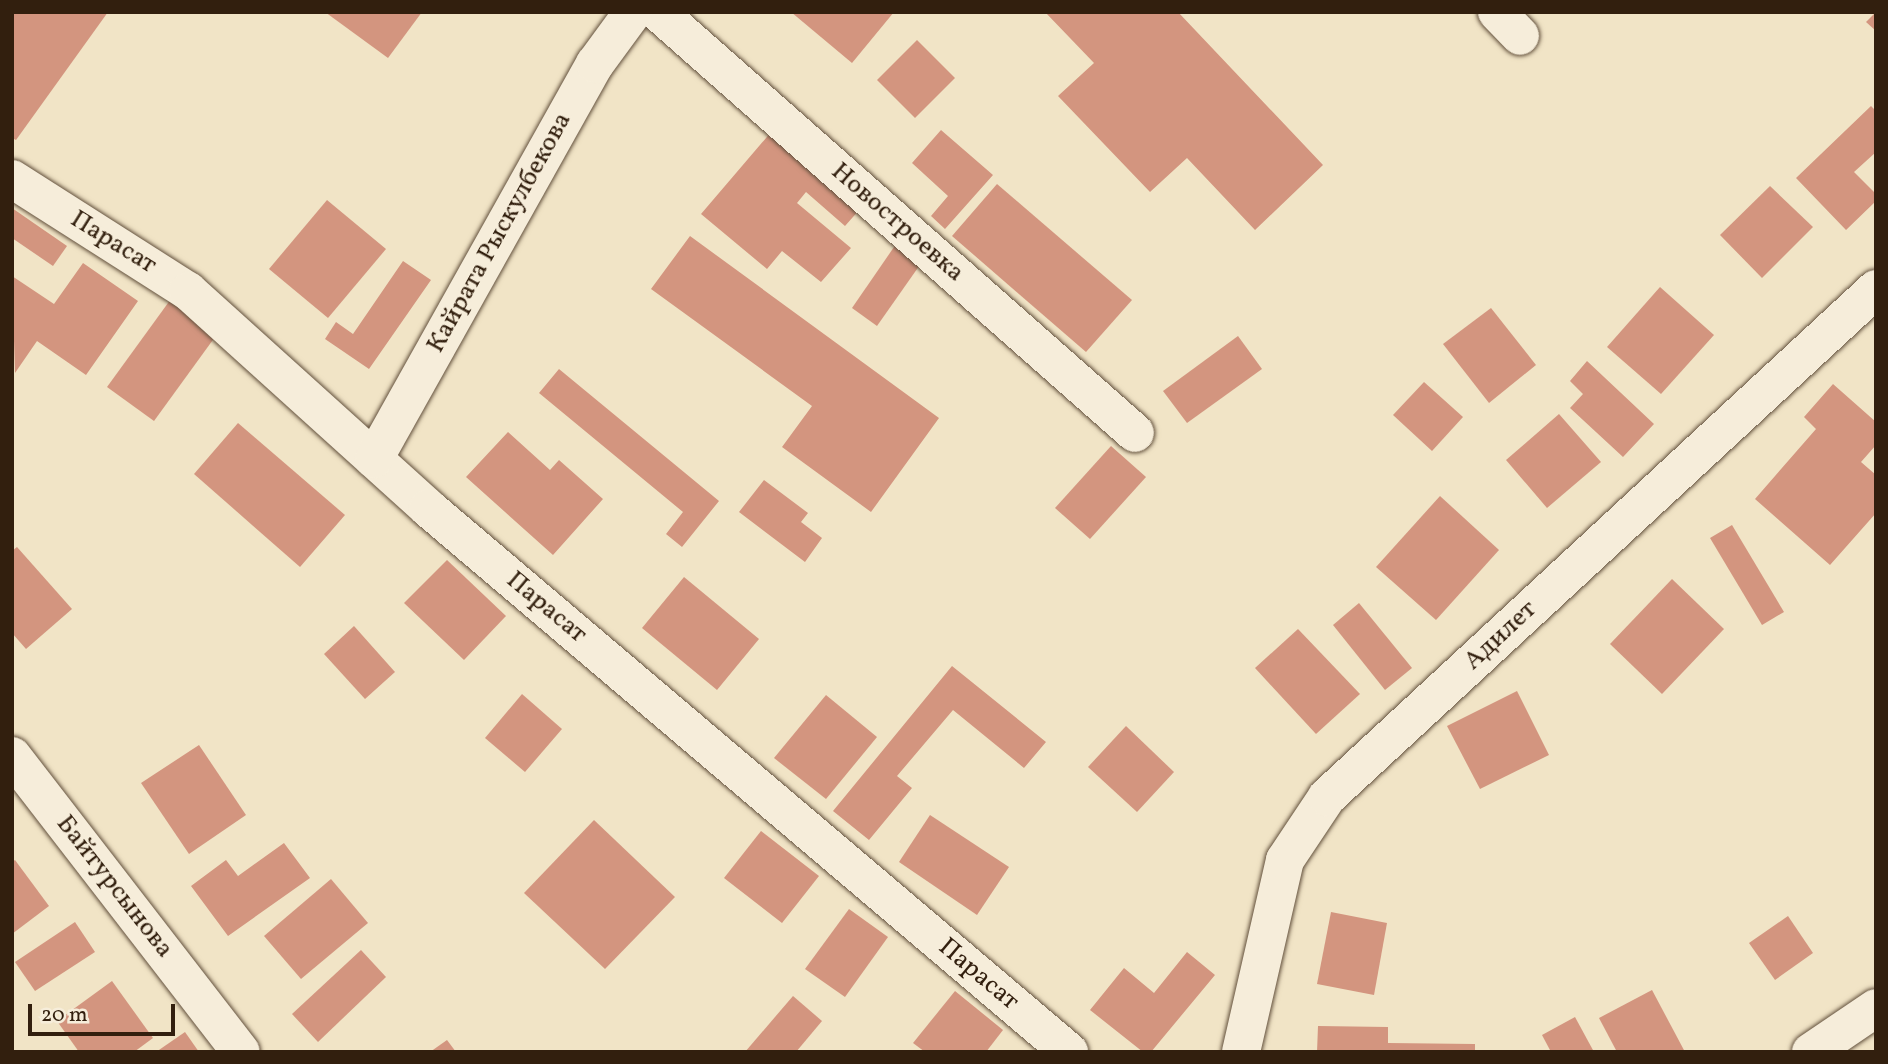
<!DOCTYPE html>
<meta charset="utf-8">
<style>
body{margin:0}
#map{position:relative;width:1888px;height:1064px;overflow:hidden;background:#f1e4c6;font-family:Vollkorn,serif}
div>[style]{position:absolute}
[style*='--x']{left:calc(var(--x)*1px);top:calc(var(--y)*1px);width:calc(var(--w)*1px);rotate:calc(var(--a)*1deg)}
.building>*{inset:0;background:#d3957f}
.roads{filter:drop-shadow(0 0 2px #62503c) drop-shadow(0 0 2px #62503c)}
.street>*{height:38px;margin:-19px;padding:0 19px;transform-origin:19px;border-radius:19px;background:#f6edda}
span{translate:-50% -50%;white-space:nowrap;text-align:center;line-height:1.15;-webkit-text-stroke:5px #f6edda;paint-order:stroke}
.street-label{font-size:26px;color:#321f0e}
.frame{position:absolute;inset:0;border:14px solid #321f0e;pointer-events:none}
.scale{position:absolute;left:28px;top:1004px;width:147px;height:32px;box-sizing:border-box;border:4px solid #321f0e;border-top:0;padding-left:9px;font-size:21px;line-height:24px;white-space:nowrap;color:#321f0e;-webkit-text-stroke:5px #f6edda;paint-order:stroke}
</style>
<div id="map">
<div class="building">
<div style="clip-path:polygon(12px 12px,108px 12px,16px 140px,12px 138px)"></div>
<div style="clip-path:polygon(325px 12px,422px 12px,388px 58px)"></div>
<div style="clip-path:polygon(791px 12px,894px 12px,852px 63px)"></div>
<div style="clip-path:polygon(1045px 12px,1178px 12px,1323px 165px,1255px 230px,1187px 158px,1150px 192px,1058px 96px,1094px 63px)"></div>
<div style="clip-path:polygon(1876px 12px,1876px 31px,1866px 22px)"></div>
<div style="clip-path:polygon(917px 40px,955px 78px,915px 118px,877px 80px)"></div>
<div style="clip-path:polygon(1871px 106px,1876px 111px,1876px 152px,1854px 172px,1876px 194px,1876px 201px,1846px 230px,1796px 178px)"></div>
<div style="clip-path:polygon(778px 124px,868px 200px,845px 226px,806px 192px,797px 203px,851px 248px,821px 282px,782px 251px,767px 269px,701px 214px)"></div>
<div style="clip-path:polygon(941px 130px,993px 175px,945px 229px,931px 216px,948px 196px,912px 163px)"></div>
<div style="clip-path:polygon(997px 184px,1132px 300px,1086px 352px,952px 236px)"></div>
<div style="clip-path:polygon(1770px 186px,1813px 227px,1762px 278px,1720px 235px)"></div>
<div style="clip-path:polygon(327px 200px,386px 249px,328px 318px,269px 269px)"></div>
<div style="clip-path:polygon(12px 208px,67px 246px,53px 266px,12px 238px)"></div>
<div style="clip-path:polygon(903px 234px,929px 252px,877px 326px,852px 308px)"></div>
<div style="clip-path:polygon(690px 236px,939px 418px,871px 512px,782px 447px,812px 406px,651px 289px)"></div>
<div style="clip-path:polygon(403px 261px,431px 280px,369px 369px,325px 339px,336px 322px,353px 334px)"></div>
<div style="clip-path:polygon(83px 263px,138px 301px,86px 375px,37px 341px,15px 373px,12px 276px,54px 304px)"></div>
<div style="clip-path:polygon(1660px 287px,1714px 335px,1661px 394px,1607px 347px)"></div>
<div style="clip-path:polygon(176px 292px,223px 326px,154px 421px,107px 387px)"></div>
<div style="clip-path:polygon(1491px 308px,1536px 365px,1489px 403px,1443px 344px)"></div>
<div style="clip-path:polygon(1238px 336px,1262px 369px,1187px 423px,1163px 391px)"></div>
<div style="clip-path:polygon(1587px 361px,1654px 424px,1623px 457px,1570px 408px,1583px 394px,1570px 381px)"></div>
<div style="clip-path:polygon(559px 369px,719px 501px,682px 547px,666px 534px,683px 512px,539px 393px)"></div>
<div style="clip-path:polygon(1424px 382px,1463px 417px,1432px 451px,1393px 415px)"></div>
<div style="clip-path:polygon(1833px 384px,1876px 422px,1876px 445px,1861px 462px,1876px 475px,1876px 513px,1830px 565px,1755px 499px,1816px 429px,1804px 417px)"></div>
<div style="clip-path:polygon(1559px 414px,1601px 462px,1547px 508px,1506px 460px)"></div>
<div style="clip-path:polygon(238px 423px,345px 515px,300px 567px,194px 474px)"></div>
<div style="clip-path:polygon(508px 432px,550px 470px,559px 460px,603px 499px,553px 555px,466px 477px)"></div>
<div style="clip-path:polygon(1111px 446px,1146px 477px,1090px 539px,1055px 508px)"></div>
<div style="clip-path:polygon(764px 480px,808px 513px,801px 522px,822px 538px,805px 562px,739px 512px)"></div>
<div style="clip-path:polygon(1440px 496px,1499px 550px,1436px 620px,1376px 567px)"></div>
<div style="clip-path:polygon(1732px 525px,1784px 612px,1762px 625px,1710px 538px)"></div>
<div style="clip-path:polygon(17px 547px,72px 609px,26px 649px,12px 633px,12px 551px)"></div>
<div style="clip-path:polygon(447px 560px,506px 616px,464px 660px,404px 603px)"></div>
<div style="clip-path:polygon(684px 577px,759px 639px,717px 690px,642px 628px)"></div>
<div style="clip-path:polygon(1672px 579px,1724px 629px,1662px 694px,1610px 644px)"></div>
<div style="clip-path:polygon(1359px 603px,1412px 668px,1385px 690px,1333px 625px)"></div>
<div style="clip-path:polygon(354px 626px,395px 672px,365px 699px,324px 654px)"></div>
<div style="clip-path:polygon(1298px 629px,1360px 694px,1316px 734px,1255px 668px)"></div>
<div style="clip-path:polygon(952px 666px,1046px 742px,1024px 768px,953px 710px,897px 776px,912px 788px,869px 840px,833px 811px)"></div>
<div style="clip-path:polygon(1517px 691px,1549px 755px,1480px 789px,1447px 726px)"></div>
<div style="clip-path:polygon(522px 694px,562px 729px,525px 772px,485px 738px)"></div>
<div style="clip-path:polygon(826px 695px,877px 737px,826px 799px,774px 758px)"></div>
<div style="clip-path:polygon(1126px 726px,1174px 772px,1137px 812px,1088px 767px)"></div>
<div style="clip-path:polygon(199px 745px,246px 815px,189px 854px,141px 783px)"></div>
<div style="clip-path:polygon(930px 815px,1009px 867px,977px 915px,899px 862px)"></div>
<div style="clip-path:polygon(594px 820px,675px 897px,605px 969px,524px 893px)"></div>
<div style="clip-path:polygon(761px 831px,819px 876px,782px 923px,724px 878px)"></div>
<div style="clip-path:polygon(284px 843px,310px 878px,228px 936px,191px 886px,226px 860px,238px 876px)"></div>
<div style="clip-path:polygon(15px 860px,49px 906px,12px 934px,12px 862px)"></div>
<div style="clip-path:polygon(331px 879px,368px 923px,301px 979px,264px 936px)"></div>
<div style="clip-path:polygon(849px 909px,888px 937px,845px 997px,805px 969px)"></div>
<div style="clip-path:polygon(1331px 912px,1387px 923px,1374px 995px,1317px 984px)"></div>
<div style="clip-path:polygon(1788px 916px,1813px 953px,1775px 980px,1749px 943px)"></div>
<div style="clip-path:polygon(75px 922px,95px 952px,35px 991px,15px 962px)"></div>
<div style="clip-path:polygon(361px 950px,386px 977px,318px 1042px,292px 1014px)"></div>
<div style="clip-path:polygon(1187px 952px,1215px 975px,1151px 1052px,1143px 1052px,1090px 1010px,1124px 968px,1154px 993px)"></div>
<div style="clip-path:polygon(112px 981px,153px 1038px,134px 1052px,79px 1052px,57px 1021px)"></div>
<div style="clip-path:polygon(1652px 990px,1685px 1052px,1617px 1052px,1599px 1018px)"></div>
<div style="clip-path:polygon(955px 991px,1003px 1030px,986px 1052px,925px 1052px,913px 1043px)"></div>
<div style="clip-path:polygon(793px 996px,822px 1021px,796px 1052px,745px 1052px)"></div>
<div style="clip-path:polygon(1575px 1017px,1594px 1052px,1551px 1052px,1542px 1035px)"></div>
<div style="clip-path:polygon(1318px 1026px,1388px 1027px,1388px 1043px,1475px 1044px,1475px 1052px,1317px 1052px)"></div>
<div style="clip-path:polygon(185px 1032px,199px 1052px,156px 1052px)"></div>
<div style="clip-path:polygon(447px 1040px,456px 1052px,430px 1052px)"></div>
</div>
<div class="roads">
<div class="street">
<div style="--x:658;--y:12;--w:636;--a:41.43"></div>
<div style="--x:1497;--y:12;--w:33;--a:46"></div>
<div style="--x:12;--y:179;--w:209;--a:32.5"></div>
<div style="--x:188;--y:291;--w:324;--a:42.1"></div>
<div style="--x:428;--y:508;--w:841;--a:40.32"></div>
<div style="--x:374;--y:459;--w:453;--a:-60.8"></div>
<div style="--x:595;--y:64;--w:64;--a:-53.8"></div>
<div style="--x:12;--y:756;--w:374;--a:52.3"></div>
<div style="--x:1241;--y:1052;--w:197;--a:-77.1"></div>
<div style="--x:1285;--y:860;--w:76;--a:-56.3"></div>
<div style="--x:1327;--y:797;--w:748;--a:-42.78"></div>
<div style="--x:1811;--y:1052;--w:78;--a:-34.1"></div>
</div>
</div>
<div class="street-label">
<span style="left:897px;top:223px;rotate:41deg">Новостроевка</span>
<span style="left:500px;top:233px;rotate:-61deg">Кайрата Рыскулбекова</span>
<span style="left:113px;top:243px;rotate:32deg">Парасат</span>
<span style="left:546px;top:608px;rotate:40deg">Парасат</span>
<span style="left:1501px;top:636px;rotate:-43deg">Адилет</span>
<span style="left:114px;top:887px;rotate:52deg">Байтурсынова</span>
<span style="left:978px;top:975px;rotate:40deg">Парасат</span>
</div>
<div class="frame"></div>
<div class="scale">20 m</div>
</div>
